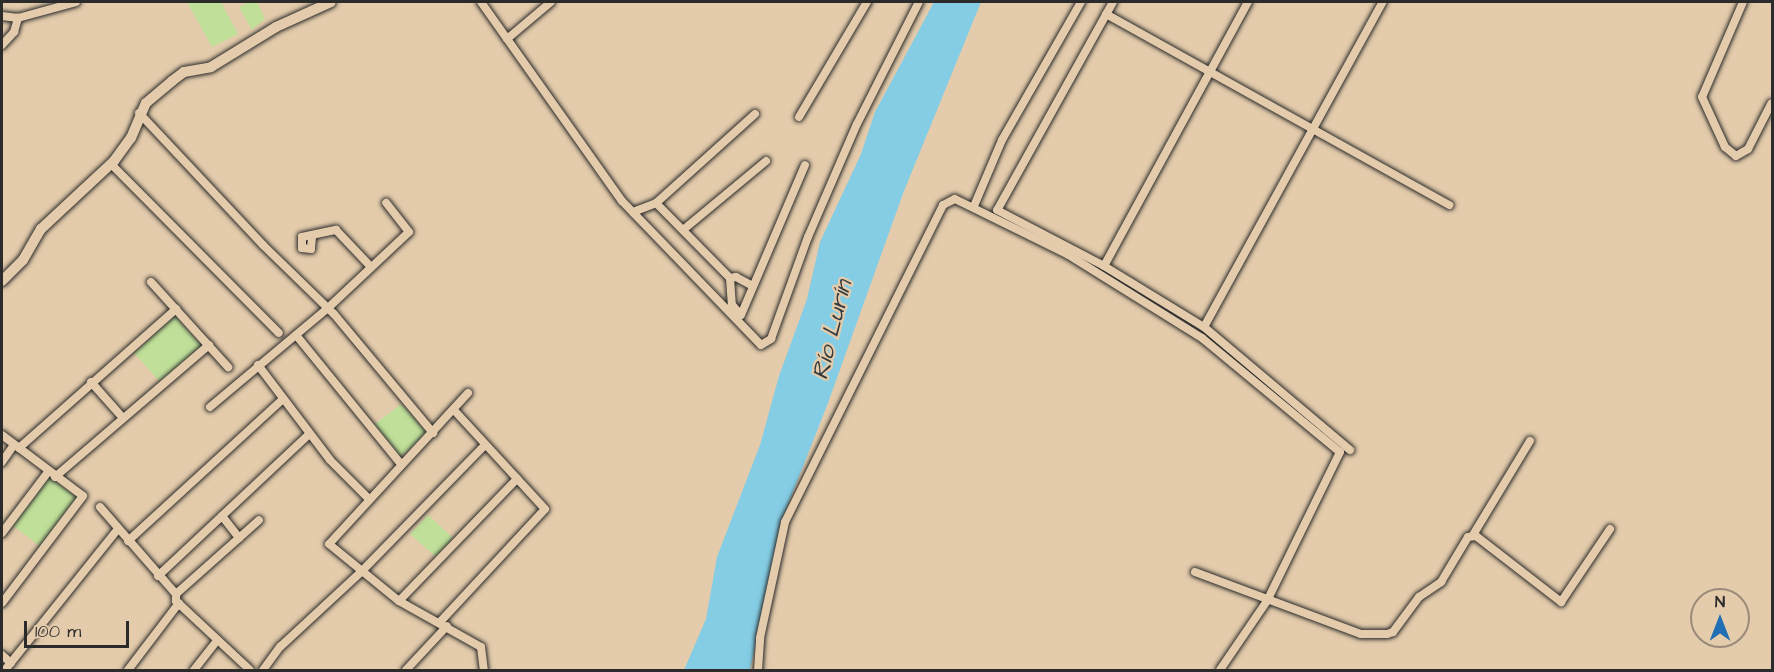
<!DOCTYPE html>
<meta charset="utf-8">
<style>
body{margin:0}
#map{position:relative;width:1774px;height:672px;overflow:hidden;background:#e3cbab;font-family:"Architects Daughter",sans-serif}
div>[style]{position:absolute}
[style*='--x']{left:calc(var(--x)*1px);top:calc(var(--y)*1px);width:calc(var(--w)*1px);rotate:calc(var(--a)*1deg)}
.green>*{inset:0;background:#c0e099}
.water>*{inset:0;background:#84cde5}
.roads{filter:drop-shadow(0 0 2px #2b2b2b) drop-shadow(0 0 2px #2b2b2b)}
.minor>*{height:8px;margin:-4px;padding:0 4px;transform-origin:4px;border-radius:4px;background:#e3cbab}
.major>*{height:10px;margin:-5px;padding:0 5px;transform-origin:5px;border-radius:5px;background:#e3cbab}
span{translate:-50% -50%;white-space:nowrap;text-align:center;line-height:1.15;-webkit-text-stroke:4.5px #e3cbab;paint-order:stroke}
.water-label{font-size:24px;color:#343b3e;font-style:italic}
.frame{position:absolute;inset:0;border:3px solid #2b2b2b;pointer-events:none}
.north{position:absolute;left:1690px;top:588px;width:60px;height:60px;box-sizing:border-box;background:#e3cbab;border:2px solid #998b78;border-radius:50%;rotate:0deg;font-size:16px;font-weight:700;line-height:24px;text-align:center;color:#2b2b2b}
.north::after{content:'';display:block;margin:auto;width:21px;height:27px;background:#1f6fb2;clip-path:polygon(50% 0,100% 100%,50% 72%,0 100%)}
.scale{position:absolute;left:24px;top:621px;width:105px;height:27px;box-sizing:border-box;border:3px solid #2b2b2b;border-top:0;padding-left:8px;font-size:18px;line-height:21px;white-space:nowrap;color:#2b2b2b;-webkit-text-stroke:4px #e3cbab;paint-order:stroke}
</style>
<div id="map">
<div class="green">
<div style="clip-path:polygon(187px 2px,221px 2px,238px 34px,212px 47px)"></div>
<div style="clip-path:polygon(249px 2px,257px 2px,265px 19px,252px 30px,239px 7px)"></div>
<div style="clip-path:polygon(175px 316px,202px 346px,161px 383px,134px 353px)"></div>
<div style="clip-path:polygon(401px 404px,429px 433px,400px 457px,374px 425px)"></div>
<div style="clip-path:polygon(48px 476px,78px 498px,41px 547px,12px 525px)"></div>
<div style="clip-path:polygon(428px 515px,453px 538px,436px 557px,410px 534px)"></div>
</div>
<div class="water">
<div style="clip-path:polygon(934px 2px,981px 2px,904px 191px,828px 403px,784px 515px,750px 670px,684px 670px,706px 619px,717px 557px,760px 445px,779px 376px,807px 299px,820px 242px,861px 154px,875px 112px)"></div>
</div>
<div class="roads">
<div class="minor">
<div style="--x:481;--y:2;--w:244;--a:54.7"></div>
<div style="--x:622;--y:201;--w:200;--a:46"></div>
<div style="--x:761;--y:345;--w:12;--a:-31"></div>
<div style="--x:771;--y:339;--w:109;--a:-70.1"></div>
<div style="--x:808;--y:237;--w:123;--a:-66.6"></div>
<div style="--x:857;--y:124;--w:137;--a:-63.1"></div>
<div style="--x:1113;--y:2;--w:238;--a:119.1"></div>
<div style="--x:997;--y:210;--w:121;--a:27.6"></div>
<div style="--x:1104;--y:266;--w:117;--a:31.4"></div>
<div style="--x:1204;--y:327;--w:191;--a:40.1"></div>
<div style="--x:1743;--y:2;--w:103;--a:113.3"></div>
<div style="--x:1702;--y:97;--w:55;--a:65.3"></div>
<div style="--x:1725;--y:147;--w:14;--a:39"></div>
<div style="--x:1736;--y:156;--w:14;--a:-30"></div>
<div style="--x:1748;--y:149;--w:51;--a:-62.9"></div>
<div style="--x:1106;--y:14;--w:393;--a:29.1"></div>
<div style="--x:2;--y:16;--w:16;--a:7"></div>
<div style="--x:18;--y:18;--w:60;--a:-15.4"></div>
<div style="--x:507;--y:39;--w:57;--a:-40.1"></div>
<div style="--x:2;--y:45;--w:18;--a:-47"></div>
<div style="--x:14;--y:32;--w:15;--a:-74"></div>
<div style="--x:139;--y:113;--w:181;--a:46.8"></div>
<div style="--x:263;--y:245;--w:99;--a:44.2"></div>
<div style="--x:334;--y:314;--w:155;--a:50.2"></div>
<div style="--x:755;--y:114;--w:133;--a:138"></div>
<div style="--x:656;--y:203;--w:105;--a:45.4"></div>
<div style="--x:730;--y:278;--w:27;--a:86"></div>
<div style="--x:732;--y:305;--w:13;--a:48"></div>
<div style="--x:741;--y:315;--w:163;--a:-66.9"></div>
<div style="--x:799;--y:117;--w:134;--a:-59.4"></div>
<div style="--x:111;--y:164;--w:238;--a:45.2"></div>
<div style="--x:974;--y:206;--w:72;--a:-67"></div>
<div style="--x:1002;--y:140;--w:159;--a:-60.2"></div>
<div style="--x:633;--y:212;--w:25;--a:-21"></div>
<div style="--x:683;--y:230;--w:108;--a:-39.7"></div>
<div style="--x:312;--y:237;--w:12;--a:95"></div>
<div style="--x:311;--y:249;--w:9;--a:-174"></div>
<div style="--x:302;--y:248;--w:11;--a:-90"></div>
<div style="--x:302;--y:237;--w:35;--a:-12"></div>
<div style="--x:336;--y:230;--w:50;--a:46.6"></div>
<div style="--x:1104;--y:266;--w:301;--a:-61.4"></div>
<div style="--x:730;--y:278;--w:6;--a:-9"></div>
<div style="--x:736;--y:277;--w:19;--a:28"></div>
<div style="--x:151;--y:282;--w:115;--a:47.8"></div>
<div style="--x:1204;--y:327;--w:371;--a:-61.2"></div>
<div style="--x:296;--y:335;--w:166;--a:50.9"></div>
<div style="--x:258;--y:365;--w:119;--a:52.8"></div>
<div style="--x:330;--y:460;--w:55;--a:45"></div>
<div style="--x:91;--y:382;--w:48;--a:48.4"></div>
<div style="--x:468;--y:393;--w:205;--a:132.6"></div>
<div style="--x:329;--y:544;--w:90;--a:39.2"></div>
<div style="--x:399;--y:601;--w:94;--a:29.3"></div>
<div style="--x:481;--y:647;--w:23;--a:83"></div>
<div style="--x:210;--y:407;--w:154;--a:-40"></div>
<div style="--x:328;--y:308;--w:111;--a:-43.2"></div>
<div style="--x:409;--y:232;--w:37;--a:-128"></div>
<div style="--x:2;--y:435;--w:101;--a:37"></div>
<div style="--x:83;--y:496;--w:134;--a:127.1"></div>
<div style="--x:19;--y:448;--w:210;--a:-41.5"></div>
<div style="--x:2;--y:462;--w:21;--a:-55"></div>
<div style="--x:55;--y:477;--w:203;--a:-40.6"></div>
<div style="--x:100;--y:507;--w:116;--a:48.9"></div>
<div style="--x:176;--y:594;--w:7;--a:90"></div>
<div style="--x:176;--y:601;--w:101;--a:43"></div>
<div style="--x:222;--y:516;--w:28;--a:52"></div>
<div style="--x:2;--y:533;--w:76;--a:-53"></div>
<div style="--x:1473;--y:535;--w:110;--a:-58.8"></div>
<div style="--x:128;--y:541;--w:210;--a:-42.5"></div>
<div style="--x:1195;--y:572;--w:177;--a:20.5"></div>
<div style="--x:1361;--y:634;--w:26;--a:0"></div>
<div style="--x:1387;--y:634;--w:6;--a:-18"></div>
<div style="--x:1393;--y:632;--w:44;--a:-53.4"></div>
<div style="--x:1419;--y:597;--w:27;--a:-34"></div>
<div style="--x:1441;--y:582;--w:52;--a:-59"></div>
<div style="--x:1468;--y:537;--w:8;--a:-7"></div>
<div style="--x:1476;--y:536;--w:108;--a:37.8"></div>
<div style="--x:1561;--y:602;--w:88;--a:-56.1"></div>
<div style="--x:158;--y:576;--w:207;--a:-43.2"></div>
<div style="--x:176;--y:594;--w:111;--a:-41.7"></div>
<div style="--x:399;--y:601;--w:170;--a:-46"></div>
<div style="--x:440;--y:622;--w:154;--a:-47.1"></div>
<div style="--x:545;--y:509;--w:134;--a:-132.6"></div>
<div style="--x:2;--y:655;--w:12;--a:42"></div>
<div style="--x:5;--y:670;--w:179;--a:-51.3"></div>
<div style="--x:128;--y:670;--w:84;--a:-52.7"></div>
<div style="--x:194;--y:670;--w:37;--a:-52"></div>
<div style="--x:263;--y:670;--w:29;--a:-54"></div>
<div style="--x:280;--y:647;--w:110;--a:-42.8"></div>
<div style="--x:361;--y:572;--w:177;--a:-45.7"></div>
<div style="--x:406;--y:670;--w:60;--a:-47"></div>
<div style="--x:758;--y:670;--w:32;--a:-86"></div>
<div style="--x:760;--y:638;--w:119;--a:-77.8"></div>
<div style="--x:785;--y:522;--w:354;--a:-63.5"></div>
<div style="--x:943;--y:205;--w:13;--a:-27"></div>
<div style="--x:955;--y:199;--w:125;--a:26.2"></div>
<div style="--x:1067;--y:254;--w:159;--a:31.9"></div>
<div style="--x:1202;--y:338;--w:179;--a:39.6"></div>
<div style="--x:1340;--y:452;--w:166;--a:116.1"></div>
<div style="--x:1267;--y:601;--w:83;--a:124.3"></div>
</div>
<div class="major">
<div style="--x:2;--y:281;--w:30;--a:-45"></div>
<div style="--x:23;--y:260;--w:36;--a:-60"></div>
<div style="--x:41;--y:229;--w:100;--a:-43"></div>
<div style="--x:114;--y:161;--w:29;--a:-54"></div>
<div style="--x:131;--y:138;--w:38;--a:-67"></div>
<div style="--x:146;--y:103;--w:34;--a:-40"></div>
<div style="--x:172;--y:81;--w:15;--a:-37"></div>
<div style="--x:184;--y:72;--w:27;--a:-10"></div>
<div style="--x:211;--y:67;--w:76;--a:-31.6"></div>
<div style="--x:276;--y:27;--w:60;--a:-24.4"></div>
</div>
</div>
<div class="water-label">
<span style="left:833px;top:330px;rotate:-76deg">Río Lurín</span>
</div>
<div class="frame"></div>
<div class="north">N</div>
<div class="scale">100 m</div>
</div>
